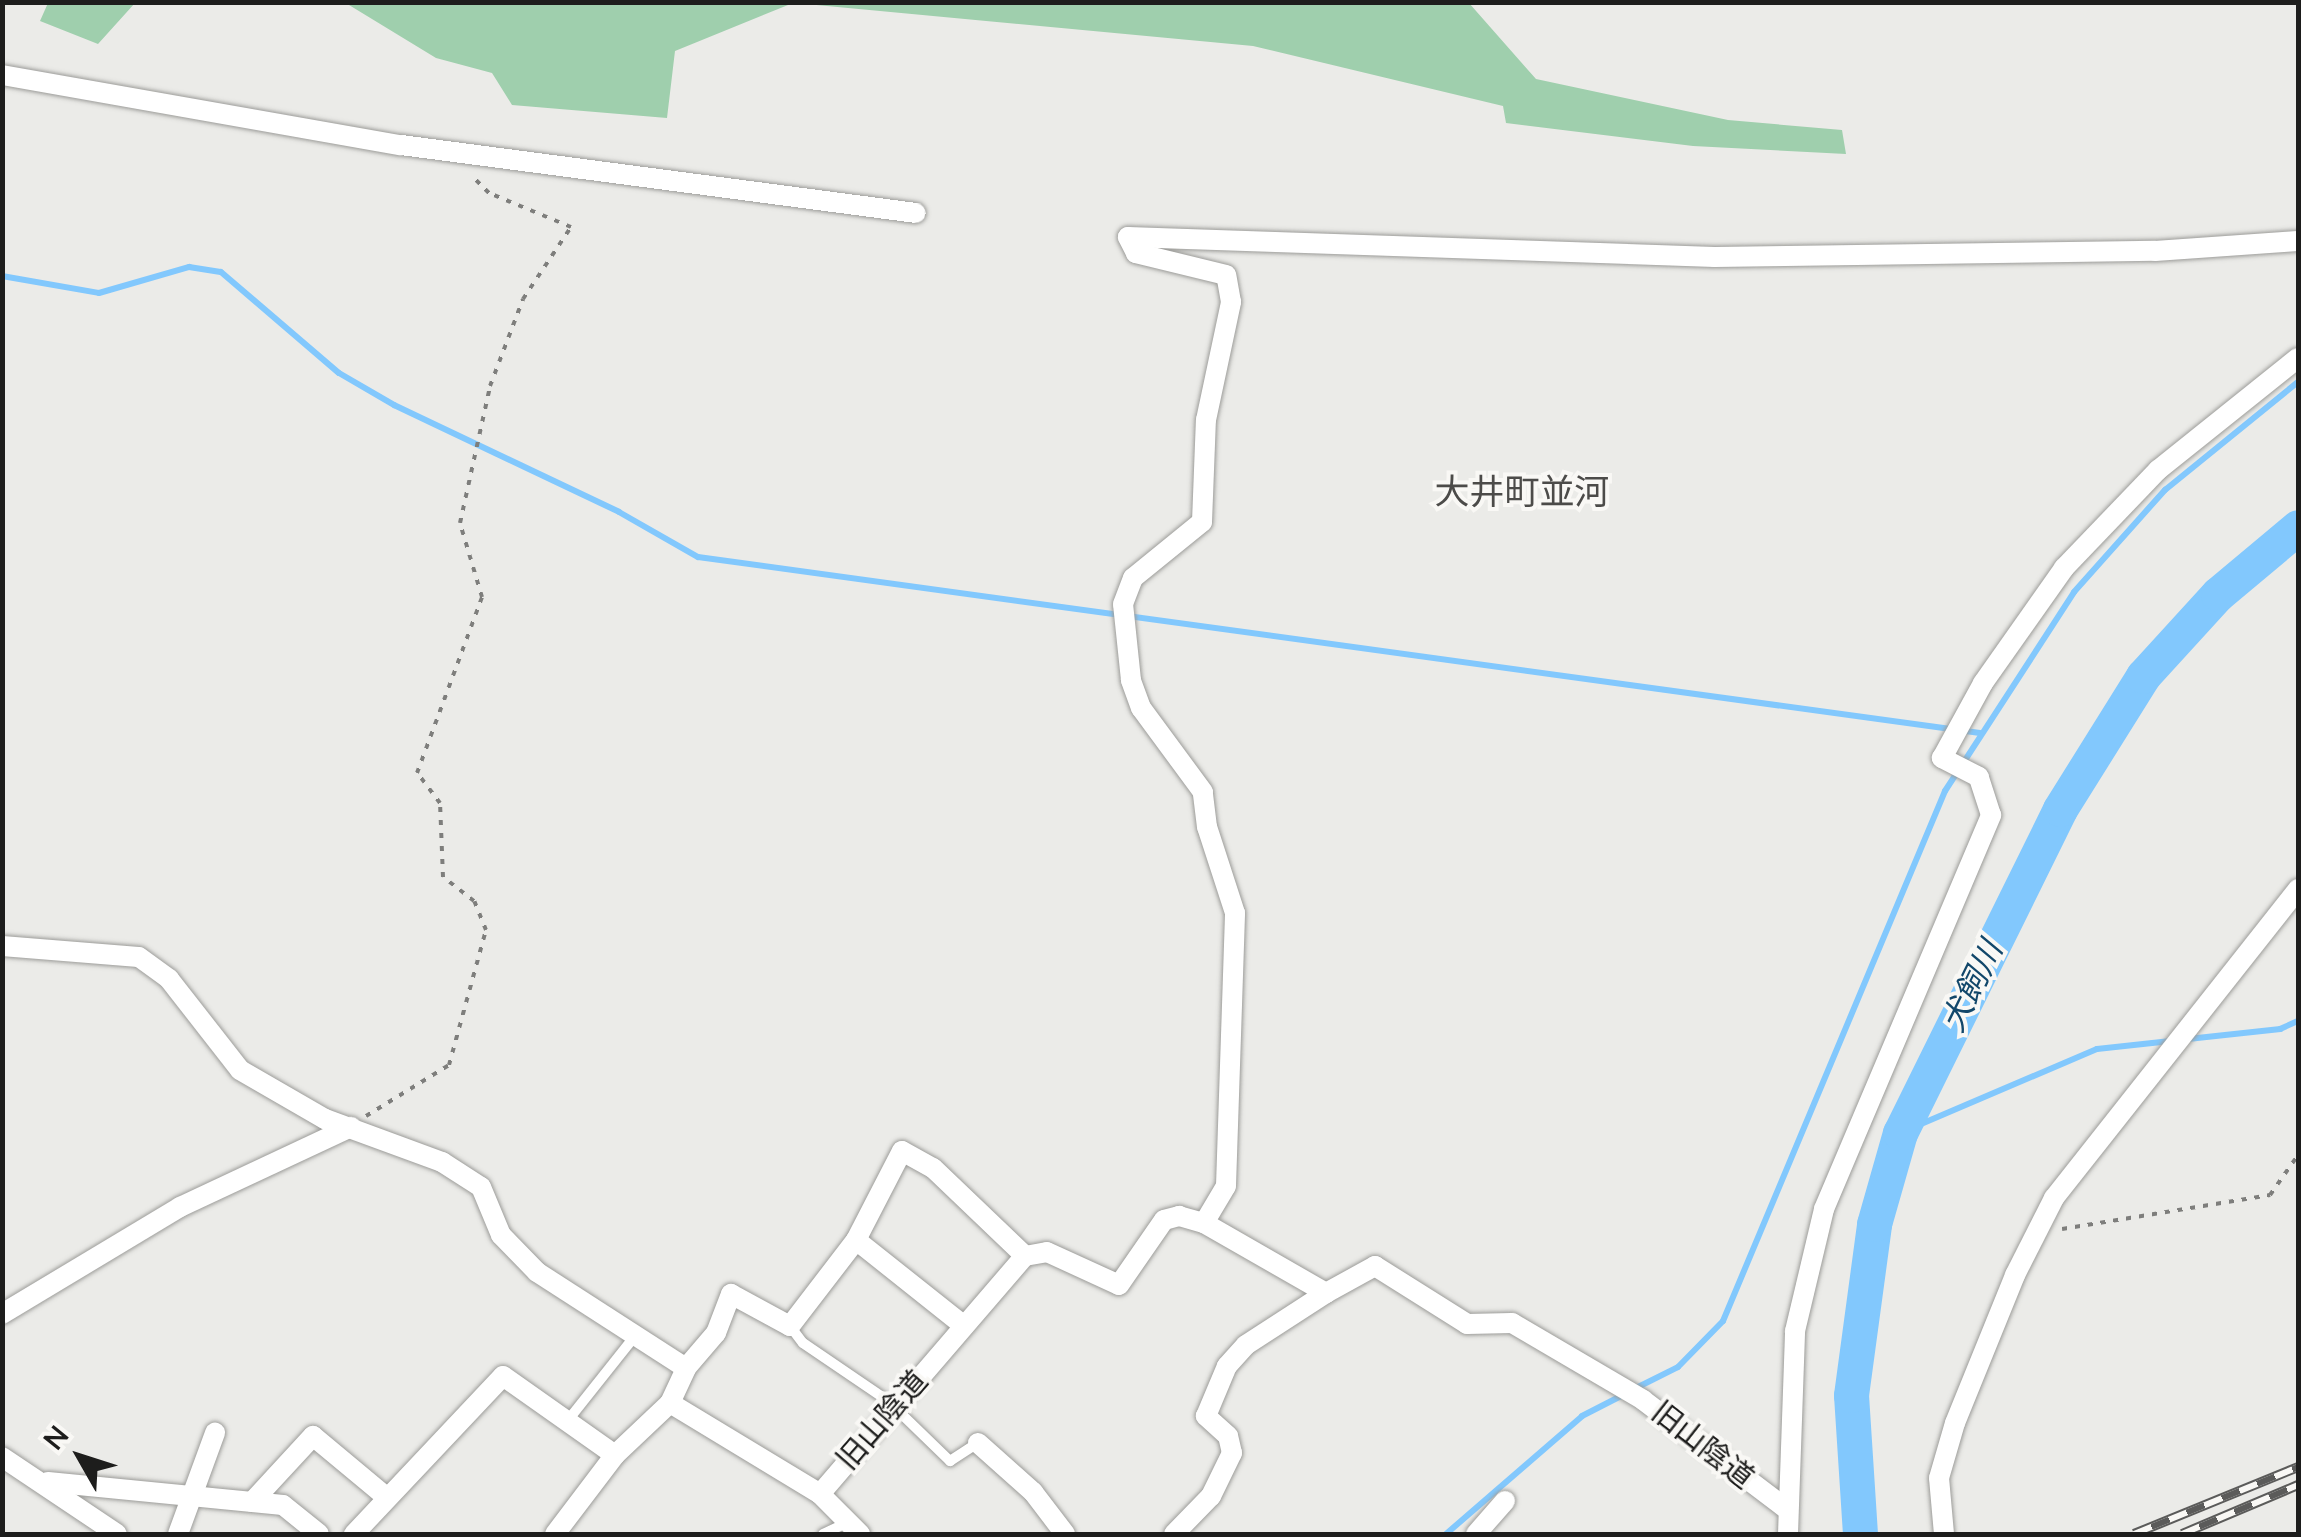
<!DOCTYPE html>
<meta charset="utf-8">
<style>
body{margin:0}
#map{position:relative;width:2301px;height:1537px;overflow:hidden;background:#ebebe8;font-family:"Nunito Sans","Noto Sans JP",sans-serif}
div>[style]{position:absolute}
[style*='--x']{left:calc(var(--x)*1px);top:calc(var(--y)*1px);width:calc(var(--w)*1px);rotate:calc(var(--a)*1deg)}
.green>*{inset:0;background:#9fcfad}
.stream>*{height:6px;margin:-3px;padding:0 3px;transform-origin:3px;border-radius:3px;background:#82c8fd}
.river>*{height:35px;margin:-17.5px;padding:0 17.5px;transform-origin:17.5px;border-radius:17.5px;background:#82c8fd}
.path>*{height:4px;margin-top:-2px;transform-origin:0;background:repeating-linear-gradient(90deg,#7e7e7c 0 5px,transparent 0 13px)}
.roads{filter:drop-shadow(0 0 2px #9c9c99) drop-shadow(0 0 2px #9c9c99)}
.service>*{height:10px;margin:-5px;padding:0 5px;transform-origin:5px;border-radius:5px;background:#fff}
.minor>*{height:20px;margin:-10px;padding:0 10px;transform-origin:10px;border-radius:10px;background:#fff}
.rail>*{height:10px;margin-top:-5px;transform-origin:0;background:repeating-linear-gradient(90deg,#f9f8f5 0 19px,#5b5b5a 0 38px);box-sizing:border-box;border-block:2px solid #5b5b5a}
span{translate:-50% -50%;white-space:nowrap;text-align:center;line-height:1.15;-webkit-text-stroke:8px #f9f8f5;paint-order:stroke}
.street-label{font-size:30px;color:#1d1d1c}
.water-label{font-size:32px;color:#12476a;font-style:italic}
.quarter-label{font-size:35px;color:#4c4b49}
.frame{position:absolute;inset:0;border:5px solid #1d1d1c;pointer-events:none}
.north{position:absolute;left:30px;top:1407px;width:100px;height:100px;-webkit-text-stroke:8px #f9f8f5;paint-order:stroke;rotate:309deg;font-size:28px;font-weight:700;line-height:40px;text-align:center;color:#1d1d1c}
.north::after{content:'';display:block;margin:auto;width:35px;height:45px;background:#1d1d1c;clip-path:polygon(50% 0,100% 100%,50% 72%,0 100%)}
</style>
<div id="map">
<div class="green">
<div style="clip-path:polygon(48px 3px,48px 2px,135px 3px,98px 44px,40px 21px)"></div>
<div style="clip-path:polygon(331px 3px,793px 3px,675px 51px,667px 118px,512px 105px,492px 73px,436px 58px,349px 5px)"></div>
<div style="clip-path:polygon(795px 3px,1469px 3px,1536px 79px,1728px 120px,1842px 130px,1846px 154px,1693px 146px,1506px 123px,1503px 106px,1253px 46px)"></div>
</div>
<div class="stream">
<div style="--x:2;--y:276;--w:98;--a:9.9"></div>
<div style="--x:99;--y:293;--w:94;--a:-16.1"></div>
<div style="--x:189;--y:267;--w:32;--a:9"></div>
<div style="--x:221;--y:272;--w:155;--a:40.6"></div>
<div style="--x:339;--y:373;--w:64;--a:30.2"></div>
<div style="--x:394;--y:405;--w:249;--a:25.4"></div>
<div style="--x:619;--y:512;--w:91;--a:29.7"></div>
<div style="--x:698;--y:557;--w:1294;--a:7.82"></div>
<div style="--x:2188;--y:1039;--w:93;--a:-6.2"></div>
<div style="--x:2280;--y:1029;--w:20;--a:-24"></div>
<div style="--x:1900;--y:1133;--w:214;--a:-23.1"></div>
<div style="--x:2097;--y:1049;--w:74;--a:-6.2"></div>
<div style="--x:1634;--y:1389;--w:49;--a:-26.6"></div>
<div style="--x:1678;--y:1367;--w:64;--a:-45.6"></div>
<div style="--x:1723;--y:1321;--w:575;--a:-67.27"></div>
<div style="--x:1945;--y:791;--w:237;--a:-57"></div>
<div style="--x:2074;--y:592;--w:137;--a:-48.3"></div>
<div style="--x:2165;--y:490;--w:171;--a:-39.1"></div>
<div style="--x:1446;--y:1534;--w:180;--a:-40.9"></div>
<div style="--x:1582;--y:1416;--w:46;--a:-27.1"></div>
</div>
<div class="river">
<div style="--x:1860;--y:1534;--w:139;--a:-93.7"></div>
<div style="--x:1851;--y:1395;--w:173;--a:-82.3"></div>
<div style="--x:1874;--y:1224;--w:95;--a:-74.1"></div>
<div style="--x:1900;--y:1133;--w:361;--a:-63.7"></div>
<div style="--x:2060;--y:809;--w:157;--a:-58"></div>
<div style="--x:2143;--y:676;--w:111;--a:-47.6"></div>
<div style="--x:2218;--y:594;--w:104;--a:-39.9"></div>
</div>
<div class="path">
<div style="--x:366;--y:1116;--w:97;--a:-31.6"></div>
<div style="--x:449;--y:1065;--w:140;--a:-74.7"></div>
<div style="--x:486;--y:930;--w:31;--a:-112"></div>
<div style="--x:474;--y:901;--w:39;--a:-142"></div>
<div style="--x:443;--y:877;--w:74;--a:-92.3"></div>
<div style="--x:440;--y:803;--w:38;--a:-127"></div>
<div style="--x:417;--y:773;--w:188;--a:-69.7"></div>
<div style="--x:482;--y:597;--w:77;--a:-106.6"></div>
<div style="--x:460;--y:523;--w:140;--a:-77.6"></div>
<div style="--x:490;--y:386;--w:93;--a:-69.2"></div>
<div style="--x:523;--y:299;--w:87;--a:-56.3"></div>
<div style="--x:571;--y:227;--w:89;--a:-157.5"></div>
<div style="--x:489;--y:193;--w:25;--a:-135"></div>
<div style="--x:2062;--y:1229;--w:211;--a:-9.3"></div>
<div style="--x:2270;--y:1195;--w:49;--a:-55"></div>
</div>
<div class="roads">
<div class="service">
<div style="--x:790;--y:1326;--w:21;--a:53"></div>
<div style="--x:803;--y:1343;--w:102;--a:34.2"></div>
<div style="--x:887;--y:1400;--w:88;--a:44.1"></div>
<div style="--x:950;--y:1461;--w:33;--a:-33"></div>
<div style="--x:565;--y:1424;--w:112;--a:-51.5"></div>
<div style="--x:823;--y:1534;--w:26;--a:-25"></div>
</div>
<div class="minor">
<div style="--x:2;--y:75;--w:405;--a:10"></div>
<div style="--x:401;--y:145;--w:519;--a:7.52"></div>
<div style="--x:2;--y:946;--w:137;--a:4.6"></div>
<div style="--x:139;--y:957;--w:37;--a:36"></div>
<div style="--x:169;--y:979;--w:115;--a:52"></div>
<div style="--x:240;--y:1070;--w:98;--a:30"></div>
<div style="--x:325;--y:1119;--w:125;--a:20.2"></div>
<div style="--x:442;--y:1162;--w:46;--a:32.7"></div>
<div style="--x:481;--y:1187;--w:52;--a:67.4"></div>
<div style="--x:501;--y:1235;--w:52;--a:45.8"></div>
<div style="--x:537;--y:1272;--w:177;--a:32.8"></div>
<div style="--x:1204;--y:1223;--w:43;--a:-59.3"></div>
<div style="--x:1226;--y:1186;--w:273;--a:-88.1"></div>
<div style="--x:1235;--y:913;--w:90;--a:-108"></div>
<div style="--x:1207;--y:827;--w:35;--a:-97"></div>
<div style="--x:1203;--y:792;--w:104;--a:-126.4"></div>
<div style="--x:1141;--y:708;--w:30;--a:-110"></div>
<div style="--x:1131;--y:680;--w:76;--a:-96"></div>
<div style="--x:1123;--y:604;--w:28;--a:-69"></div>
<div style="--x:1133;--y:578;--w:89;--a:-39.1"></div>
<div style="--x:1202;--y:522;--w:102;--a:-87.8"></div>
<div style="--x:1206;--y:420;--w:121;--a:-78"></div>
<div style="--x:1231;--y:302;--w:27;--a:-100"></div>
<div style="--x:1226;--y:275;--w:93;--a:-166.3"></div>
<div style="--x:1136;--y:253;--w:18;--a:-117"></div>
<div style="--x:1128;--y:237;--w:587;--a:1.95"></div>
<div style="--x:1715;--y:257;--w:440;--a:-0.8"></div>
<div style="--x:2155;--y:251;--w:143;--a:-4"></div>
<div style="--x:856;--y:1240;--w:138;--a:38.5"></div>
<div style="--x:2;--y:1314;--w:208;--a:-31"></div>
<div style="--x:180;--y:1207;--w:189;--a:-25.1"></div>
<div style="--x:670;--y:1403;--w:175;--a:31.2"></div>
<div style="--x:820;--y:1494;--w:57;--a:45"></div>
<div style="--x:978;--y:1443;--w:74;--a:41.7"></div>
<div style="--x:1033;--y:1492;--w:53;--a:52.7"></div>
<div style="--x:2;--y:1457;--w:138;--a:33.8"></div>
<div style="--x:48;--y:1482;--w:236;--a:5.6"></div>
<div style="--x:283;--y:1505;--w:46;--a:38.9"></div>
<div style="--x:820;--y:1494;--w:314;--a:-49.3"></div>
<div style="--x:1025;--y:1256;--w:22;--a:-10"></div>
<div style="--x:1047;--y:1252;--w:79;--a:24.6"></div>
<div style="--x:1119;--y:1285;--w:79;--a:-55.3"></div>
<div style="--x:1164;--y:1220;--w:16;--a:-15"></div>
<div style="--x:1179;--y:1216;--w:26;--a:16"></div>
<div style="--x:1204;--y:1223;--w:141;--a:29.8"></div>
<div style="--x:1326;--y:1293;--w:56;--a:-28.9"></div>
<div style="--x:1375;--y:1266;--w:109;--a:32.2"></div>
<div style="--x:1467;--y:1324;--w:45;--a:-1.3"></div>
<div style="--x:1512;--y:1323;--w:152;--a:30.4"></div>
<div style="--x:1643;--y:1400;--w:182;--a:37.2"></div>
<div style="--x:252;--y:1502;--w:90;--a:-47.3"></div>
<div style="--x:313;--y:1436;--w:94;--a:39.8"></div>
<div style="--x:178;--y:1534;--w:108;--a:-69.9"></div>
<div style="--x:354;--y:1534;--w:217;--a:-46.7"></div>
<div style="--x:503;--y:1376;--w:137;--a:35.2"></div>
<div style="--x:555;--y:1534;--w:99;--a:-52.8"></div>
<div style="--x:615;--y:1455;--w:76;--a:-43.4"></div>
<div style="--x:670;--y:1403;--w:38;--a:-65"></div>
<div style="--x:686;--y:1368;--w:46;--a:-49.4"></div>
<div style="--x:716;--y:1333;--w:42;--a:-69"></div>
<div style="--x:731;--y:1294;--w:67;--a:28.5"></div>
<div style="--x:790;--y:1326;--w:108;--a:-52.5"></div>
<div style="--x:856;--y:1240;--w:100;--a:-62.7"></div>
<div style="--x:902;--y:1151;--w:35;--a:29"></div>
<div style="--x:933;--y:1168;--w:127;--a:43.7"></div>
<div style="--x:1174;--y:1534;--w:53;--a:-45.8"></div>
<div style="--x:1211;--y:1496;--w:48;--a:-64"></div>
<div style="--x:1232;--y:1453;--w:17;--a:-103"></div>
<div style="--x:1228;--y:1436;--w:30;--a:-138"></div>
<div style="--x:1206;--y:1416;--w:54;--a:-67.2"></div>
<div style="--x:1227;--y:1366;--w:28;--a:-48"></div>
<div style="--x:1246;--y:1345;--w:95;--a:-33"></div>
<div style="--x:1476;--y:1534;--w:44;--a:-48.7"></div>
<div style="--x:1788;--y:1534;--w:203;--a:-88"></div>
<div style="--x:1795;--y:1331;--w:125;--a:-76.6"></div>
<div style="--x:1824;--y:1209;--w:428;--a:-67"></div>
<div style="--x:1991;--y:815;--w:40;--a:-108"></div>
<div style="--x:1979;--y:777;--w:42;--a:-152.8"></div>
<div style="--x:1942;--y:758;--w:85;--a:-61.3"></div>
<div style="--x:1983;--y:683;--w:141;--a:-54.8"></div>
<div style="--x:2064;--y:568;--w:136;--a:-46.2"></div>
<div style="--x:2158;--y:470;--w:179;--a:-38.7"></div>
<div style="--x:1944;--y:1534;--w:56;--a:-95.1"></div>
<div style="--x:1939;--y:1478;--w:57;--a:-73.8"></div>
<div style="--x:1955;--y:1423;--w:160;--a:-67.9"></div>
<div style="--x:2015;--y:1275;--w:86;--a:-63.1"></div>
<div style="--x:2054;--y:1198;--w:394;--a:-51.7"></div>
</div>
</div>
<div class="rail">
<div style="--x:2134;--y:1534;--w:177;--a:-22.2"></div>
<div style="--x:2182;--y:1534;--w:126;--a:-22.9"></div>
</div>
<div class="street-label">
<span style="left:883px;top:1421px;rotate:-49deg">旧山陰道</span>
<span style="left:1702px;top:1446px;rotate:38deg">旧山陰道</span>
</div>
<div class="water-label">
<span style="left:1973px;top:987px;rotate:-64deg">犬飼川</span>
</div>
<div class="quarter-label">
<span style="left:1522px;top:493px">大井町並河</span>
</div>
<div class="frame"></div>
<div class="north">N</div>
</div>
